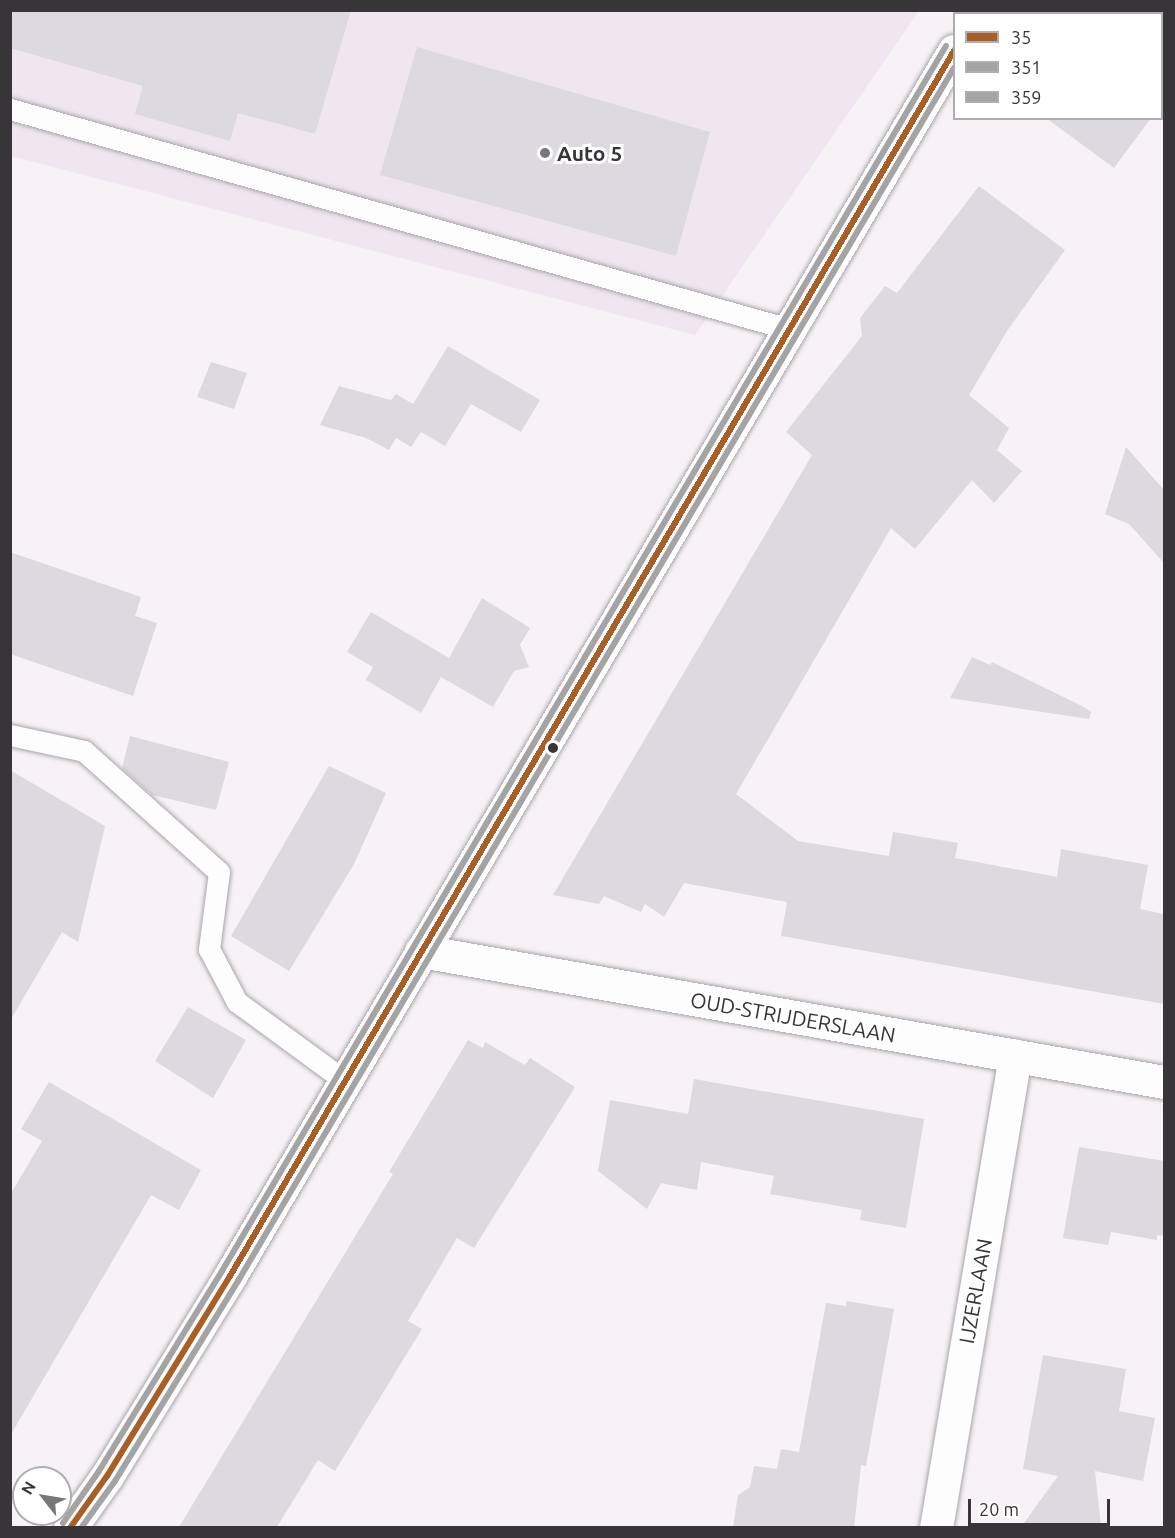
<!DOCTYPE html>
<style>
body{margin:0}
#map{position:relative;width:1175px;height:1538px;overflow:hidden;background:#f6f2f6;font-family:Ubuntu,sans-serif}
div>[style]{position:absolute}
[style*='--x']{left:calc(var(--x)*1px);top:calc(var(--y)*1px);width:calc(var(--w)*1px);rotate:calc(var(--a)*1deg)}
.built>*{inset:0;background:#efe6f0}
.building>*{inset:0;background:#dcdade}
.roads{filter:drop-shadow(0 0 2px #a9a6a9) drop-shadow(0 0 2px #a9a6a9)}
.service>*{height:21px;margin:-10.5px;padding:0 10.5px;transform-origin:10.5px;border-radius:10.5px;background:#fefdfe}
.minor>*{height:33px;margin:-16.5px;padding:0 16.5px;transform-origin:16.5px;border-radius:16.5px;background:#fefdfe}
.tertiary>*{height:33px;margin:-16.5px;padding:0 16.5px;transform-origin:16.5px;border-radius:16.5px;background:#fefdfe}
.bus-1>*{height:6px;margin:-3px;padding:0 3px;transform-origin:3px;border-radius:3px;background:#a85e24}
.bus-2>*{height:6px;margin:-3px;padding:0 3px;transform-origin:3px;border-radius:3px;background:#a5a4a5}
.bus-3>*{height:6px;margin:-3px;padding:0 3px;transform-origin:3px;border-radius:3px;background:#a5a4a5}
.dots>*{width:16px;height:16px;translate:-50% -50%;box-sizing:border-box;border:3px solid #fff;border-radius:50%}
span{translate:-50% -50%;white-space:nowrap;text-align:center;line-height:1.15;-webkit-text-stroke:6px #fff;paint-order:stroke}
.poi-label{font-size:21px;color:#383538;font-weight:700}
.left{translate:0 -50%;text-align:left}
.street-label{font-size:21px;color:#383538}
.frame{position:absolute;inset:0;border:12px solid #383538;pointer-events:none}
.legend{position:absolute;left:953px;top:12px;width:210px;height:108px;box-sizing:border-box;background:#fff;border:2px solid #afaeaf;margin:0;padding:8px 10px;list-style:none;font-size:18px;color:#383538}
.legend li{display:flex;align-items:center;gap:12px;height:30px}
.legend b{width:30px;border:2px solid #afaeaf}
.north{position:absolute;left:12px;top:1466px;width:60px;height:60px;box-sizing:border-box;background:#fff;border:2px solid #afaeaf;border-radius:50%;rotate:301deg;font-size:16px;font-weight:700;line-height:24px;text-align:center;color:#383538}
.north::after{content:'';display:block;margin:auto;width:21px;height:27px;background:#7a777a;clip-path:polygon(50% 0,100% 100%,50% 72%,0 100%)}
.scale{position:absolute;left:968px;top:1499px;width:142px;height:27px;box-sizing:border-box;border:3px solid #383538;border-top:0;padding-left:8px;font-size:18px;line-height:21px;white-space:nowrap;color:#383538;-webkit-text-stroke:4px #fff;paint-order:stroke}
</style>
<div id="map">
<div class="built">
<div style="clip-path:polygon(10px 11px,919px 11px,695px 335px,11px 156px)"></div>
</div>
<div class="building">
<div style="clip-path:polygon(10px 10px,351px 10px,315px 134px,238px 113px,230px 141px,135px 114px,143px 86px,10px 48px)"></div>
<div style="clip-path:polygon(417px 47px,710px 132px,676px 256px,380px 175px)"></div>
<div style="clip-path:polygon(1046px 118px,1151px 118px,1114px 168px)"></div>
<div style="clip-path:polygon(979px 186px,1065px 250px,1007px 331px,969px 395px,1009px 428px,997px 450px,1022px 471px,994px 503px,972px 480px,915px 549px,891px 528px,736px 794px,798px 841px,889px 856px,893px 832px,958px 843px,955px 858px,1057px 877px,1061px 849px,1148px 865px,1140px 909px,1164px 914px,1164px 1004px,781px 936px,787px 902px,684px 883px,664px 917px,645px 904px,641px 912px,604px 896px,599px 904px,553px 895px,812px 455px,786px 432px,862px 336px,860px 318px,885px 286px,897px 293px)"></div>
<div style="clip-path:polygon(448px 346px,540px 400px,521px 432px,471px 404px,445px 446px,421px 432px,411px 447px,396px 438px,389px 450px,366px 438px,320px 425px,339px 386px,391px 400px,396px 394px,413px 404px)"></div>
<div style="clip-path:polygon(211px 362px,247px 373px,234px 409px,197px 397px)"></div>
<div style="clip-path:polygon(1126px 447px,1164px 490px,1164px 563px,1129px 524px,1105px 514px)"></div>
<div style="clip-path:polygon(10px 552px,141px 597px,135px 616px,157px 623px,133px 696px,10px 654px)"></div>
<div style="clip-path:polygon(482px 598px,530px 628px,520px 645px,529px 667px,514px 671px,493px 707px,441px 677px,421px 713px,366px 680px,373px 667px,347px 652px,371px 612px,449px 658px)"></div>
<div style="clip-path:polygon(972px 657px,990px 665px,992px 662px,1082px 706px,1091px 712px,1089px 719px,950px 698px)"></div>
<div style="clip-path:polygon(130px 736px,229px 762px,216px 810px,152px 795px,122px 768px)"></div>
<div style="clip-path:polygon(329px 766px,386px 793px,354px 864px,289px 971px,231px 936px)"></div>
<div style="clip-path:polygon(10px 770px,105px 826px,78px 942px,62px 932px,10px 1021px)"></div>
<div style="clip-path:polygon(188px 1007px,246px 1040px,213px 1098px,155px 1061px)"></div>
<div style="clip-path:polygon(468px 1040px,483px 1048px,485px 1042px,525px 1065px,530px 1058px,575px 1087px,474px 1248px,457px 1238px,408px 1321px,422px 1329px,335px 1471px,318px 1460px,277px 1527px,179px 1527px,393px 1174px,389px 1172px)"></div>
<div style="clip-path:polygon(694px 1079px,924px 1119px,906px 1228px,860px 1220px,862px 1210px,770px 1194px,774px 1176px,701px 1162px,697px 1190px,661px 1183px,647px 1209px,598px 1171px,610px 1100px,688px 1114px)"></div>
<div style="clip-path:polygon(49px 1082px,201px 1170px,179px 1210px,151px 1195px,10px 1436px,10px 1195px,42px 1141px,21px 1129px)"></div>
<div style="clip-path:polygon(1079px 1147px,1164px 1161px,1164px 1236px,1157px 1235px,1157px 1240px,1111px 1232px,1108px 1245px,1063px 1238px)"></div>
<div style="clip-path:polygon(847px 1301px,894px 1309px,866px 1466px,861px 1465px,854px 1527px,733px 1527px,738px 1495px,750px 1487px,754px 1466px,777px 1469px,781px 1449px,799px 1452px,826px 1303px,846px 1306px)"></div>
<div style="clip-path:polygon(1043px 1355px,1126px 1369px,1119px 1411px,1155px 1418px,1143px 1481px,1095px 1471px,1101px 1527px,1021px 1527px,1058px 1476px,1023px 1469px)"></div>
</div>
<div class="roads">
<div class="service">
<div style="--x:10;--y:109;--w:809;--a:15.77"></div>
<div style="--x:10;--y:735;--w:76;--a:12.2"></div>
<div style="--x:84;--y:751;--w:181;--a:41.9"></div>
<div style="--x:219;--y:872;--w:78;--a:97.4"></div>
<div style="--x:209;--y:949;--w:60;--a:62.2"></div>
<div style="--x:237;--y:1002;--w:134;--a:36.2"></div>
</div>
<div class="minor">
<div style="--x:421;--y:951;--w:754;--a:10"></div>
<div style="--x:936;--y:1528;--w:479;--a:-80.5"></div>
</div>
<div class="tertiary">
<div style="--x:978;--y:14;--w:4;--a:-63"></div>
<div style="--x:70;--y:1528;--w:64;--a:-54.6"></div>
<div style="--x:107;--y:1476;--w:235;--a:-58.4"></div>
<div style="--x:230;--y:1276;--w:1423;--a:-59.42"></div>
</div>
</div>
<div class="bus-1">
<div style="--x:70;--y:1528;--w:64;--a:-54.6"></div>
<div style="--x:107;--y:1476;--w:235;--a:-58.4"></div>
<div style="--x:230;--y:1276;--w:1423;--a:-59.42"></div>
</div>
<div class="bus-2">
<div style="--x:81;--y:1528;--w:58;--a:-54.1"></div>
<div style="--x:115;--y:1481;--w:235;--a:-58.4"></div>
<div style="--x:238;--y:1281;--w:1409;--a:-59.45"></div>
</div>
<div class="bus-3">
<div style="--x:63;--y:1523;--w:63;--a:-55.3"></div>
<div style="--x:99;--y:1471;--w:235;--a:-58.4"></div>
<div style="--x:222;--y:1271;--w:1423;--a:-59.42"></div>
</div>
<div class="dots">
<div style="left:545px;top:153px;background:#7a777a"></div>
<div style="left:553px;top:748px;background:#383538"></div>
</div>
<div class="poi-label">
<span class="left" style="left:557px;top:153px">Auto 5</span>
</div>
<div class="street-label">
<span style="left:793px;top:1017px;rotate:10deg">OUD-STRIJDERSLAAN</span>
<span style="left:975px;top:1291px;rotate:-80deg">IJZERLAAN</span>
</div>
<div class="frame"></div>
<ul class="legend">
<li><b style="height:8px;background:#a85e24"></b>35</li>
<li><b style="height:8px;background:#a5a4a5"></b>351</li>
<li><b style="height:8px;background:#a5a4a5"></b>359</li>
</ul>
<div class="north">N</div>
<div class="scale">20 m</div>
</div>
